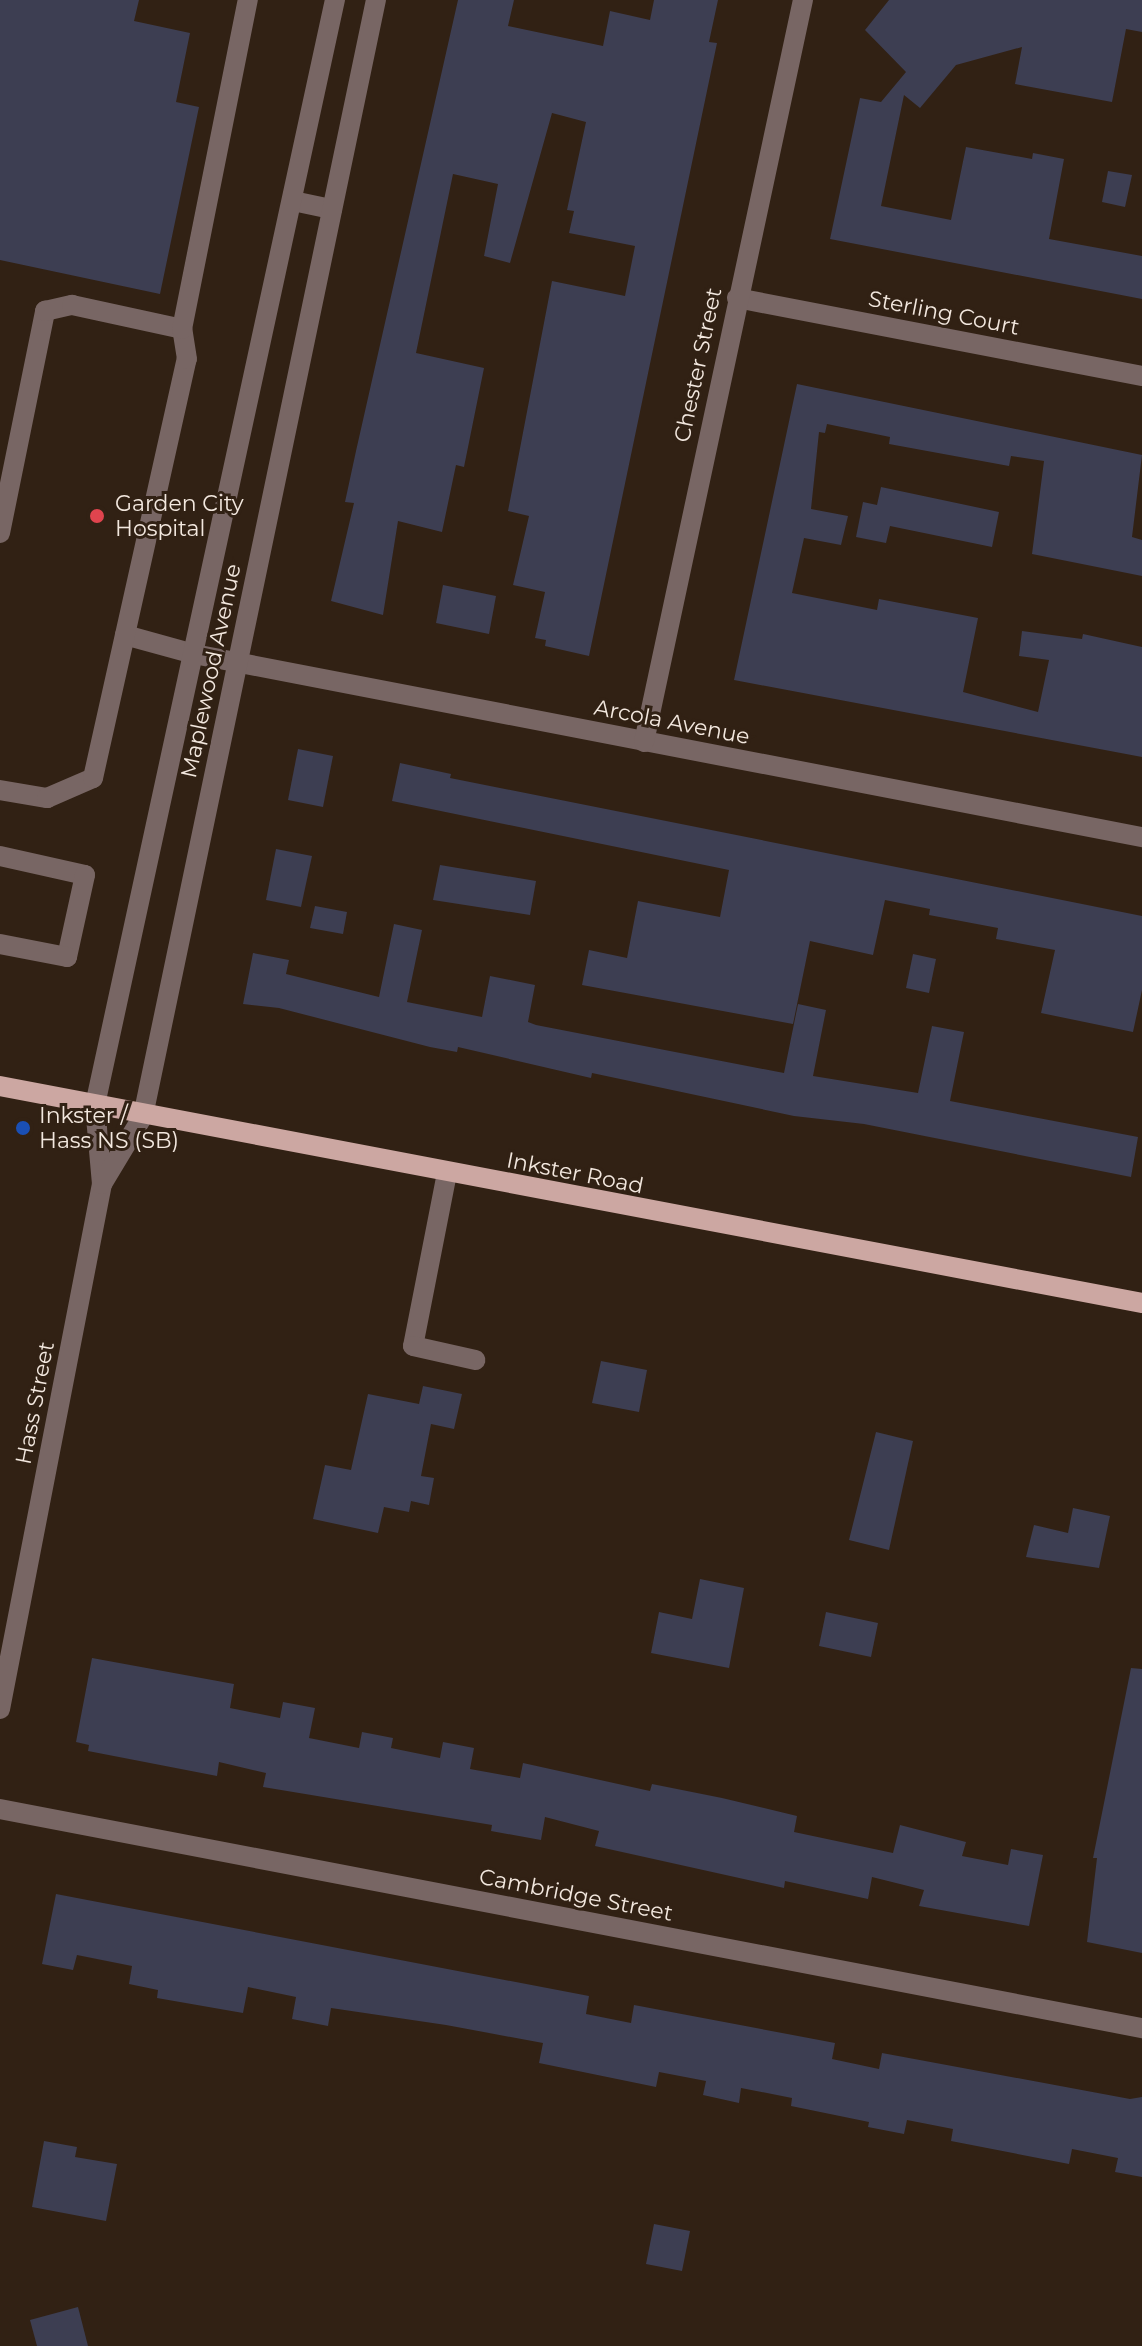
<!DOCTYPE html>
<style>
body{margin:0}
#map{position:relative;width:1142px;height:2346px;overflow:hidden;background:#312114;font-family:Montserrat,sans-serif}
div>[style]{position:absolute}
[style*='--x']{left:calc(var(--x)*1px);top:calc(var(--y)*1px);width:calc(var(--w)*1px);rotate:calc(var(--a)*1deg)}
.building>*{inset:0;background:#3d3e52}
.minor>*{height:20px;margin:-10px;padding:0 10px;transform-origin:10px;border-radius:10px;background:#786664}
.major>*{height:20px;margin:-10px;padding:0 10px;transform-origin:10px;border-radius:10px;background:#cca7a2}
.dots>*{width:22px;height:22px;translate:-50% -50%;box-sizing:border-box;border:4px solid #312114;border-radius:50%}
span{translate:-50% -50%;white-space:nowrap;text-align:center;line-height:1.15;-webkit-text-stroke:6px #312114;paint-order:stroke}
.street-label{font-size:22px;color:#f3e8df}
.poi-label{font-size:22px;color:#f3e8df}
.left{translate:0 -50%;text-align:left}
</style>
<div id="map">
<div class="building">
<div style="clip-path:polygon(0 0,139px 0,134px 21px,190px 33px,176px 102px,199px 107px,160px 294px,0 260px)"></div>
<div style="clip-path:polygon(458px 0,514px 0,508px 26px,603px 46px,610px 11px,650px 20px,654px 0,718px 0,709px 42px,717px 43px,589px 656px,545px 646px,546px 640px,535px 638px,545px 592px,513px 585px,529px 516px,508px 511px,552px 281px,625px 296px,635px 246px,569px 233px,574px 211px,567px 210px,586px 122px,552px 113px,510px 263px,484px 256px,498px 184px,453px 174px,416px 353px,484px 368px,464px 467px,456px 465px,442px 532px,398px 521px,383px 615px,331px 601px,354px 503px,345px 502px,356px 451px)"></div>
<div style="clip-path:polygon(889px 0,1142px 0,1142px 32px,1126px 29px,1112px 102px,1015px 84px,1022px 47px,956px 65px,920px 108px,904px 95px,881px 206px,951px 220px,966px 147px,1032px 159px,1033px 153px,1064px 159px,1049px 239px,1142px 256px,1142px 299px,830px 239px,860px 98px,881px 102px,906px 72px,865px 30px)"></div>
<div style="clip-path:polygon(1108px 171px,1132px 175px,1125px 207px,1102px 202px)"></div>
<div style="clip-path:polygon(797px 384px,1142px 455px,1132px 537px,1142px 540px,1142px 576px,1032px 554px,1044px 461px,1011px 456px,1009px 466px,889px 444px,890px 437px,827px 424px,825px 433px,819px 432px,811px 509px,848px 516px,841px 545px,804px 538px,792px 593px,877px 610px,879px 599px,978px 618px,963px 692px,1038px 712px,1049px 660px,1019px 656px,1022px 631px,1082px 639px,1083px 634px,1142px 647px,1142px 757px,734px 680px)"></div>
<div style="clip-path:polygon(881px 487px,999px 512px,992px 547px,890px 526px,886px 543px,856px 537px,863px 502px,877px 505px)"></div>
<div style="clip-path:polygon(443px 585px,496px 596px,489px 634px,436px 623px)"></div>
<div style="clip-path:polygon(298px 749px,333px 756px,323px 807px,288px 800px)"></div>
<div style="clip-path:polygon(400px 763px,451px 774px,450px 778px,1142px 916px,1142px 990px,1133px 1032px,1041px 1013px,1055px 950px,996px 939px,998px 928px,929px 915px,930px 909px,885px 900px,873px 955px,810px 941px,793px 1024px,582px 985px,589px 950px,627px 958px,638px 901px,720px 917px,729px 870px,392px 801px)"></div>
<div style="clip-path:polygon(276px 849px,312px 856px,301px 907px,266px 900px)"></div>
<div style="clip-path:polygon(440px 865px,536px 881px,530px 915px,433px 900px)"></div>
<div style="clip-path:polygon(315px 906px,347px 912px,343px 934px,310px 928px)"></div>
<div style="clip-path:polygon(394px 924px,422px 930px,407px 1002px,482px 1017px,490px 976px,535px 985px,528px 1022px,536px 1025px,784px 1073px,798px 1004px,826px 1010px,813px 1076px,918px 1093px,932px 1026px,964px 1032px,950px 1101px,1138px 1137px,1131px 1177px,864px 1124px,794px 1116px,592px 1073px,591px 1078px,458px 1047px,457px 1052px,430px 1047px,279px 1008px,243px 1004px,253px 953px,289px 960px,286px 974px,379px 997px)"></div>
<div style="clip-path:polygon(913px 954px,936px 959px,929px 993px,906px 988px)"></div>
<div style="clip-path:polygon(601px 1361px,647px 1370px,639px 1412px,592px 1403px)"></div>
<div style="clip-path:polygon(423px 1386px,462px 1394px,454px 1429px,431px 1424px,421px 1476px,434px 1478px,429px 1505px,411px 1501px,409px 1512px,384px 1507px,378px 1533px,313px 1519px,325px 1465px,351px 1470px,368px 1394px,419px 1404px)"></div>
<div style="clip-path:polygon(876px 1432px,913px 1441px,889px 1550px,849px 1540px)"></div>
<div style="clip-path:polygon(1073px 1508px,1110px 1516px,1099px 1568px,1026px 1557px,1034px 1525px,1068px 1533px)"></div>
<div style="clip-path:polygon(700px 1579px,744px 1588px,729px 1668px,651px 1653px,659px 1612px,692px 1619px)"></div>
<div style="clip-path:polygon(826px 1612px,878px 1623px,871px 1657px,819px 1646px)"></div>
<div style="clip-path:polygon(92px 1658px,234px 1684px,230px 1708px,280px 1718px,283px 1702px,315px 1708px,309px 1738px,359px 1748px,362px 1732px,393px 1738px,391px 1748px,440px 1758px,443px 1742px,474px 1748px,470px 1769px,520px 1778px,523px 1763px,650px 1791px,652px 1784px,722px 1798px,797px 1816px,794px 1832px,893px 1853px,900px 1825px,966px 1842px,962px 1856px,1008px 1865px,1011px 1849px,1043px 1855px,1029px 1926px,919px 1906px,924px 1890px,872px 1877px,868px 1899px,785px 1881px,784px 1888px,595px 1846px,599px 1831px,545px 1817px,541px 1840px,491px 1831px,492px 1825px,263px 1787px,266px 1773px,219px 1762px,217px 1776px,88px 1751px,89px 1745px,76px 1742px)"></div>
<div style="clip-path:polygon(1131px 1668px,1142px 1669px,1142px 1953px,1087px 1942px,1097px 1858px,1093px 1858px)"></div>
<div style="clip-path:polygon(56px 1894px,589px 1996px,586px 2014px,631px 2023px,634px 2005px,835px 2043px,832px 2059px,879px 2069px,882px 2053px,1130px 2099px,1142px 2097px,1142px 2177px,1115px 2172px,1118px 2158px,1072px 2149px,1069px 2164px,951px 2141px,953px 2129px,907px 2120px,904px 2134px,868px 2127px,869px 2122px,791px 2106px,792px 2098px,741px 2088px,739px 2103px,703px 2095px,706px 2081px,659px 2072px,656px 2087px,539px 2063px,543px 2043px,446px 2025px,331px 2008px,328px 2026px,292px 2019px,296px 1997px,248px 1987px,243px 2013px,157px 1998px,158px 1990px,129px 1984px,132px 1966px,77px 1955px,73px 1970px,42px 1964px)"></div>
<div style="clip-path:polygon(44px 2141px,77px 2147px,75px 2157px,117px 2164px,106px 2221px,32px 2207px)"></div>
<div style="clip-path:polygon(654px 2224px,690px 2231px,682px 2271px,646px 2264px)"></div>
<div style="clip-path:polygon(78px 2307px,88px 2346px,37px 2346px,30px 2320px)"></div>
</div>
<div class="minor">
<div style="--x:293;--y:201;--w:40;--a:12"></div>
<div style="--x:737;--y:298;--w:412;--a:10.9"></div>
<div style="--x:0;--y:533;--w:227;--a:-78.5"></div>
<div style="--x:45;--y:311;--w:28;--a:-13"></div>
<div style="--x:72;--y:305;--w:113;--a:12.3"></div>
<div style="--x:125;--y:635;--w:72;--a:15.4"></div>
<div style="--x:194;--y:654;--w:966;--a:10.93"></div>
<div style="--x:644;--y:742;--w:759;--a:-77.91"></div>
<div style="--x:0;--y:790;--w:48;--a:9.7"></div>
<div style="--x:47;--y:798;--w:50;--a:-23.5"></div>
<div style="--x:93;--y:778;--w:429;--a:-77.4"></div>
<div style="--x:187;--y:359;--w:30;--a:-99"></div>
<div style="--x:182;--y:329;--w:336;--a:-78.7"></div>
<div style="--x:0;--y:856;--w:87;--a:12.6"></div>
<div style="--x:85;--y:875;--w:84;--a:102.4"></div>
<div style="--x:67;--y:957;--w:68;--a:-169"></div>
<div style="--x:447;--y:1173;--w:176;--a:101.1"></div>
<div style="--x:413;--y:1346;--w:64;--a:12.7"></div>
<div style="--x:102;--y:1184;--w:79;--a:-95.1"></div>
<div style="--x:95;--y:1105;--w:1131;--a:-77.75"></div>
<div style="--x:0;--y:1709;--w:535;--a:-79.01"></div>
<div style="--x:102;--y:1184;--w:79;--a:-58.9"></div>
<div style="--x:143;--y:1116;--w:1140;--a:-78.21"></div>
<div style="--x:0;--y:1809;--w:1163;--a:10.86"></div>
</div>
<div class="major">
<div style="--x:0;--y:1086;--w:1162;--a:10.76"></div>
</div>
<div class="dots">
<div style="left:97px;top:516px;background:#e0444e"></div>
<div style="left:23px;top:1128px;background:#1a4fb4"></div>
</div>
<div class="street-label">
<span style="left:944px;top:313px;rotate:11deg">Sterling Court</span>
<span style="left:698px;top:365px;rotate:-78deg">Chester Street</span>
<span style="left:211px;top:671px;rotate:-78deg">Maplewood Avenue</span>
<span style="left:672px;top:722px;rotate:11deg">Arcola Avenue</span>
<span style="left:575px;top:1173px;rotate:11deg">Inkster Road</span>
<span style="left:35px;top:1403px;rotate:-79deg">Hass Street</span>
<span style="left:576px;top:1895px;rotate:11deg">Cambridge Street</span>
</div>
<div class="poi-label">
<span class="left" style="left:115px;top:516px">Garden City<br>Hospital</span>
<span class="left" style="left:39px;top:1128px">Inkster /<br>Hass NS (SB)</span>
</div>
</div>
